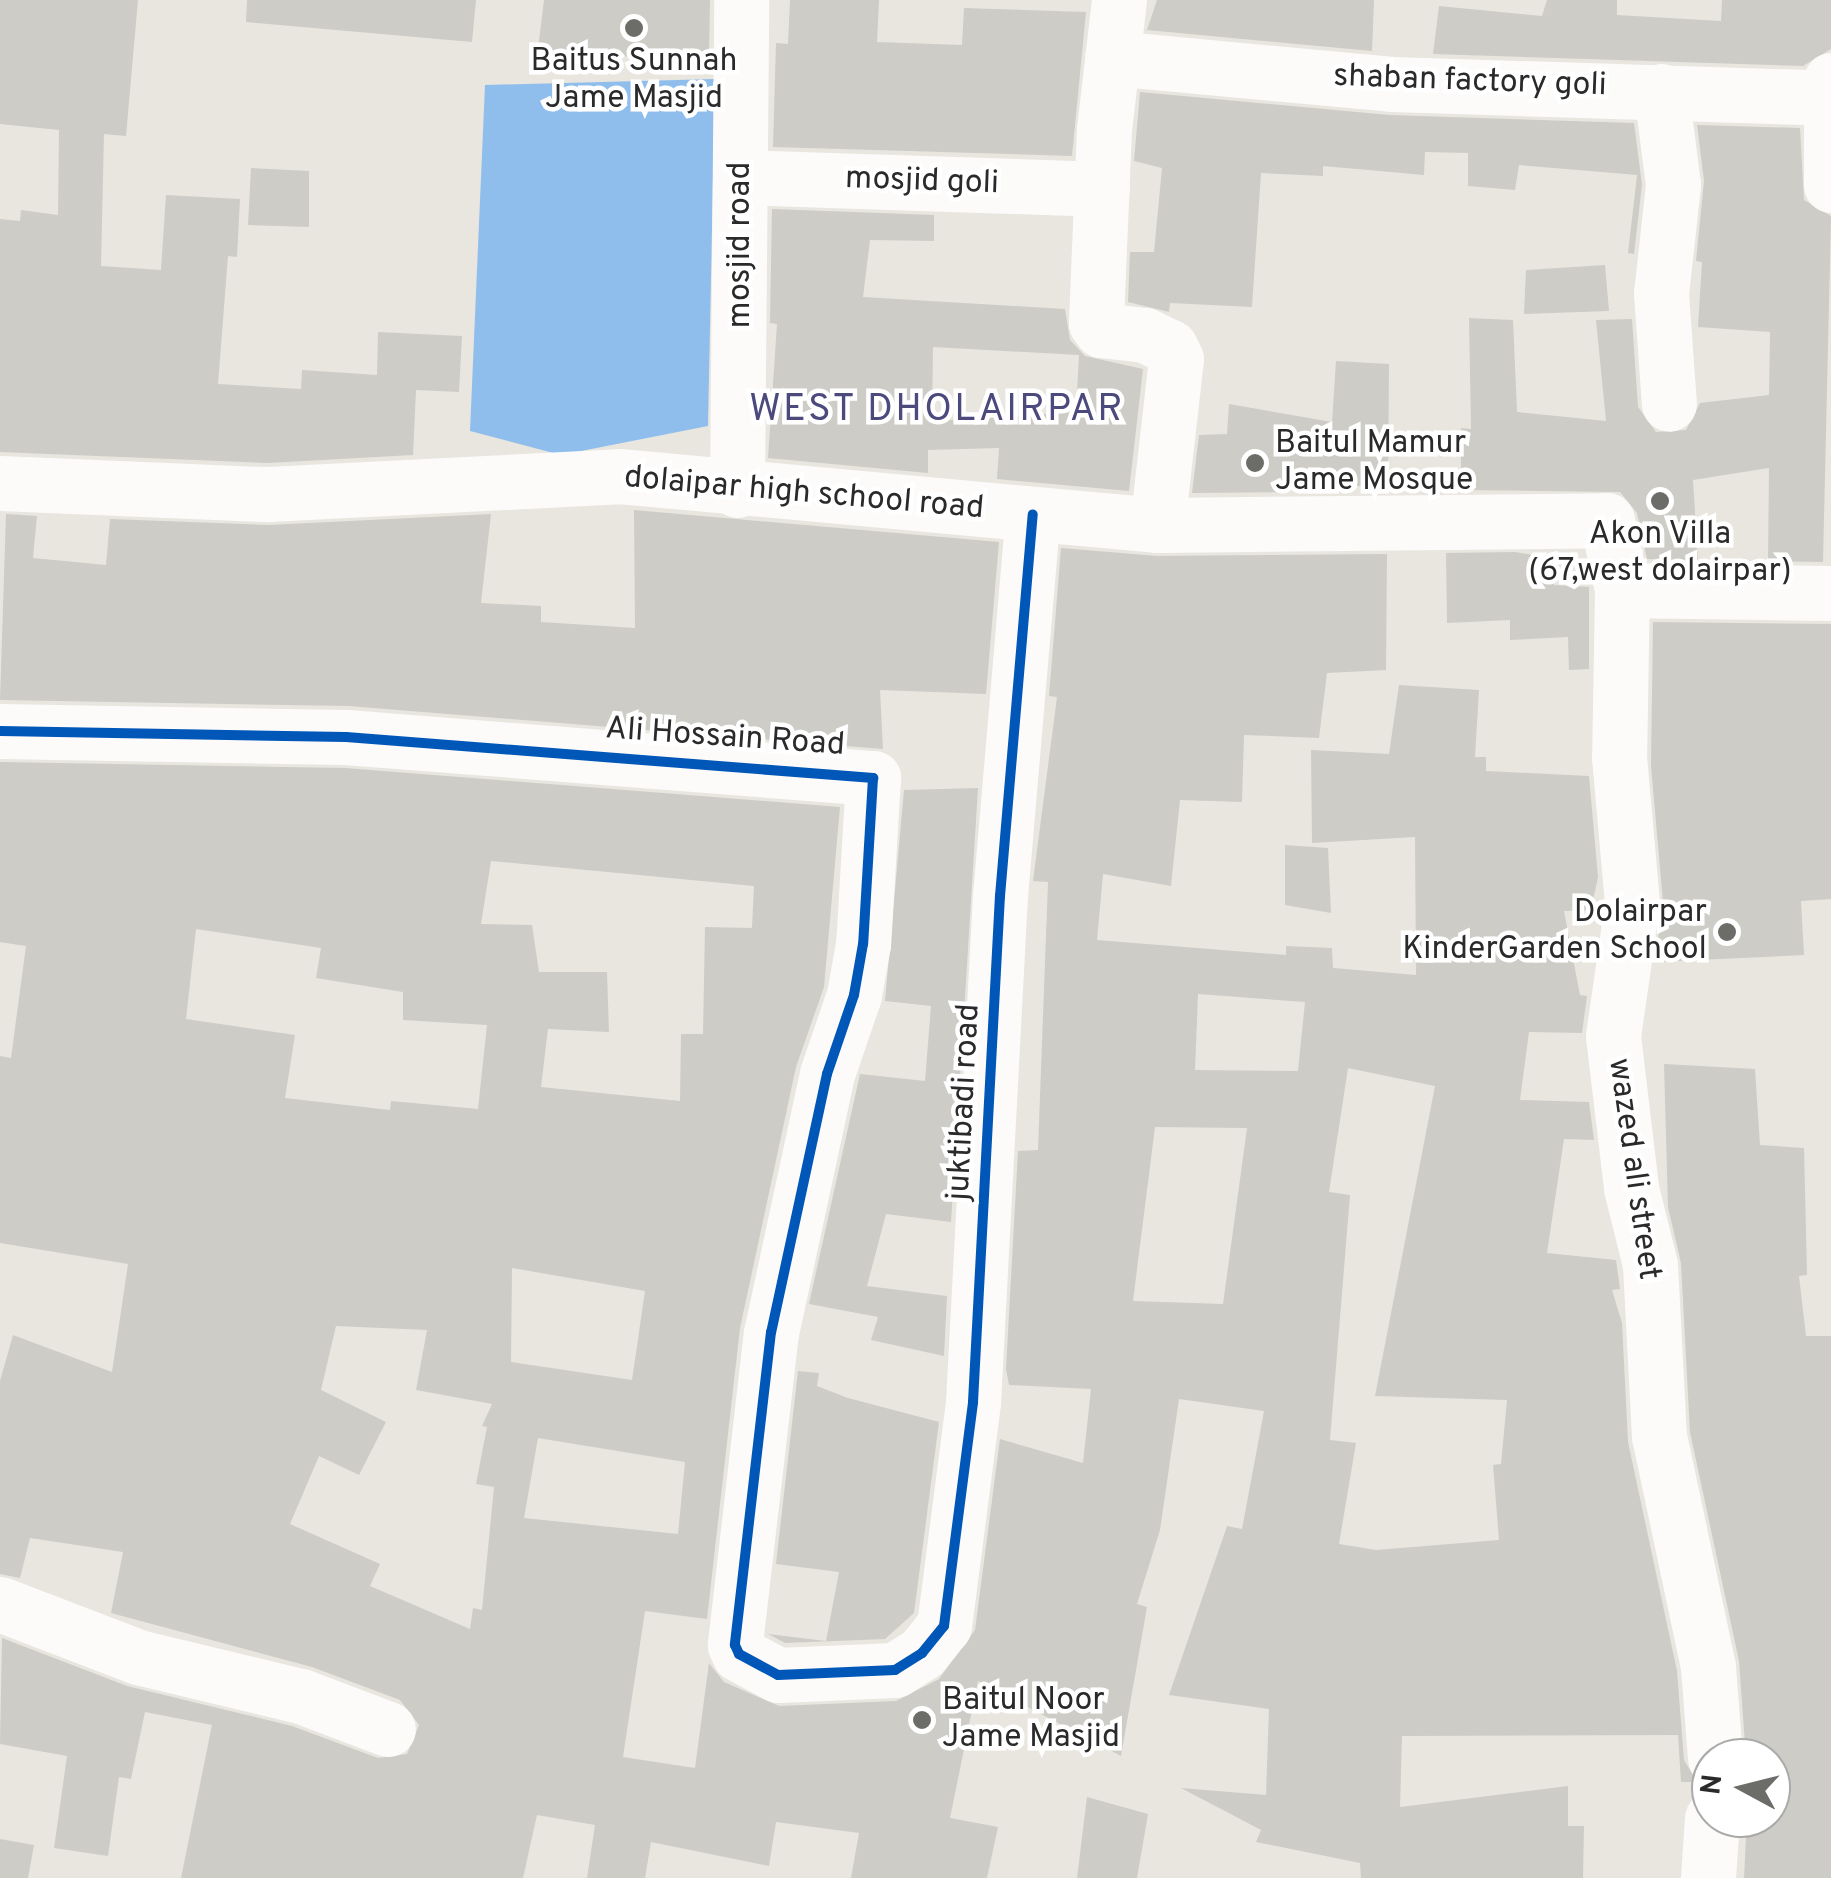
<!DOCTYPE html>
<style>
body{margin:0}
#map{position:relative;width:1831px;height:1878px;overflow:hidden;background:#e8e6df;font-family:Overpass,sans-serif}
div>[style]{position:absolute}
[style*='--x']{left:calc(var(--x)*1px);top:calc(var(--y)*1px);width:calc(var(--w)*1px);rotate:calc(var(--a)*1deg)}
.water>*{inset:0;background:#90beec}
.building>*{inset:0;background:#cdccc6}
.minor>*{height:55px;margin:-27.5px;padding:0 27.5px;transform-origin:27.5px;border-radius:27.5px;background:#fcfbfa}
.cycleway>*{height:10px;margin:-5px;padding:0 5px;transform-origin:5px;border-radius:5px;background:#0057b8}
.dots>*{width:28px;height:28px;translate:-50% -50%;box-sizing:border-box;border:5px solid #fff;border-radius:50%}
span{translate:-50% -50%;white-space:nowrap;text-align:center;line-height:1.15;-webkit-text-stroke:9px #fff;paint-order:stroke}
.poi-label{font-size:32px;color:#2a2a2a}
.left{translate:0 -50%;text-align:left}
.right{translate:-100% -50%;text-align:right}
.street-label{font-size:32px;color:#2a2a2a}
.quarter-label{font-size:38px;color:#4c497c;letter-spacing:2.5px}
.north{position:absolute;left:1691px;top:1738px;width:100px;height:100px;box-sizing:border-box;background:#fff;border:2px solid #aaa;border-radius:50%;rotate:277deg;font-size:28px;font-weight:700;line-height:40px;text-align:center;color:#2a2a2a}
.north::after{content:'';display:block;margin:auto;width:35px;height:45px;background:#6c6c69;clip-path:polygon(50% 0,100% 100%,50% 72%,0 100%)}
</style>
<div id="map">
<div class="water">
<div style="clip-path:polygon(715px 79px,708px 426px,561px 455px,470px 431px,485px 85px)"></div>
</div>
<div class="building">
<div style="clip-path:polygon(0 0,138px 0,126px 136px,104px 134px,101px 266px,161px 270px,166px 195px,240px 199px,237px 257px,228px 256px,218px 384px,301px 389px,302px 370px,377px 375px,378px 332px,462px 336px,459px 392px,416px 390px,413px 455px,268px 463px,0 452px,0 219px,20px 221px,21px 210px,58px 215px,59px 130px,0 124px)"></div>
<div style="clip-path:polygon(247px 0,476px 0,472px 42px,246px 22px)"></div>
<div style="clip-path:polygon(544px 0,710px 0,709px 56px,537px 57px)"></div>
<div style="clip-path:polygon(790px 0,879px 0,877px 42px,962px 45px,964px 8px,1086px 12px,1072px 156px,773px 147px,776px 43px,788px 44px)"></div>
<div style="clip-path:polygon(1157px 0,1374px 0,1372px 51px,1147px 30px)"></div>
<div style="clip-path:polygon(1547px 0,1617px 0,1617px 15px,1721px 21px,1722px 0,1831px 0,1831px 49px,1803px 66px,1433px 54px,1439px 6px,1542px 16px)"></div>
<div style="clip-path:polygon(1140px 92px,1389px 115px,1634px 123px,1642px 185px,1634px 254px,1628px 253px,1637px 175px,1519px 165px,1515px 190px,1468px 186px,1468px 153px,1425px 152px,1424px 175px,1323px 166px,1323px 176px,1261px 173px,1252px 307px,1170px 303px,1169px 312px,1128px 302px,1130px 252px,1154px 252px,1162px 168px,1134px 161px)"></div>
<div style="clip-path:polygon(1697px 125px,1800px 128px,1804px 200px,1831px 216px,1823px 562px,1768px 561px,1769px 468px,1693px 480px,1698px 560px,1647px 559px,1637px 513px,1620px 492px,1461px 490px,1461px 428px,1471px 429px,1469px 318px,1513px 320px,1517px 412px,1606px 421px,1596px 320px,1632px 319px,1638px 407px,1656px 432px,1686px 430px,1700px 403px,1769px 395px,1770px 332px,1698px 327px,1702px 262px,1696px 261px,1704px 181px)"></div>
<div style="clip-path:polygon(251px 168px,309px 171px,309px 227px,248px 225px)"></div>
<div style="clip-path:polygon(evenodd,772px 209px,934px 215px,934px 241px,870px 240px,863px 297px,1065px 309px,1070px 340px,1085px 356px,1143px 369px,1129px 491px,997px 479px,999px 448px,928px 450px,928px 473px,768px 458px,777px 324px,770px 323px,772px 209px,933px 347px,1079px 355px,1076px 412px,932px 421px,933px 347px)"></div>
<div style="clip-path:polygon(1605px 265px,1609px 311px,1524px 314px,1526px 270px)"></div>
<div style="clip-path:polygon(1336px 361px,1389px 364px,1388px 488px,1284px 481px,1284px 492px,1192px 493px,1199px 435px,1227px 434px,1229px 404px,1332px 422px)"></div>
<div style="clip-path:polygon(634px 510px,999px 542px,986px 694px,880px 690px,883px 749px,348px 706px,0 700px,6px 514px,37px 516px,33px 558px,106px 565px,110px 519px,269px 525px,491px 514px,481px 603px,541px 606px,541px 622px,635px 628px)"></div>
<div style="clip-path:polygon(evenodd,1061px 548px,1157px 556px,1387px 554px,1386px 670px,1327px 673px,1319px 738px,1244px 735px,1242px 802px,1180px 800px,1171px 886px,1103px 874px,1097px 940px,1286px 955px,1286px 946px,1332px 948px,1333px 968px,1416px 975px,1415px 837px,1312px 843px,1311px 750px,1389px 754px,1399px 685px,1479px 690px,1475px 757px,1486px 757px,1486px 771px,1589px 776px,1598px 877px,1591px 910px,1564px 911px,1580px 995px,1587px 996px,1582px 1033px,1529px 1032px,1520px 1100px,1589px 1102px,1594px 1140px,1564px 1139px,1547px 1253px,1616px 1260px,1620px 1289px,1612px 1290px,1622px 1323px,1628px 1442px,1677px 1671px,1684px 1760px,1697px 1782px,1681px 1782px,1678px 1735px,1402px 1736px,1400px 1807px,1568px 1786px,1568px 1826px,1584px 1826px,1583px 1878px,1361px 1878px,1360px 1863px,1256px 1842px,1261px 1830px,1181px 1788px,1266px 1795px,1269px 1709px,1169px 1695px,1227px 1526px,1242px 1529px,1264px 1411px,1179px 1399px,1160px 1530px,1137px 1604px,1147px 1607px,1121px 1756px,978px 1681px,950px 1818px,998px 1827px,987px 1878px,851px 1878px,859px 1833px,776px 1822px,769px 1866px,651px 1842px,645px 1878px,587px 1878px,595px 1825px,537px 1815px,523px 1878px,181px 1878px,212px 1725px,145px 1712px,131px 1779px,119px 1777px,108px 1856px,54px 1848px,67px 1756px,0 1744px,2px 1638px,127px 1686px,292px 1726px,378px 1758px,407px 1754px,419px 1725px,400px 1700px,312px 1667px,111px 1613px,123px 1552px,30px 1538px,20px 1578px,0 1574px,0 1381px,13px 1335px,112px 1372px,128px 1264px,0 1243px,0 1056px,11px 1058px,26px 946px,0 942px,0 762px,345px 768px,840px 807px,824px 987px,796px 1067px,740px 1328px,707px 1619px,645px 1611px,623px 1757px,695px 1768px,709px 1663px,724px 1682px,779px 1706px,896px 1701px,939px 1679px,975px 1630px,1000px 1439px,1083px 1463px,1091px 1389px,1009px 1385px,1006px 1369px,1018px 1151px,1038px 1150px,1048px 882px,1033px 881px,1057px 697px,1049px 696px,1061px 548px,491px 861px,754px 886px,752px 928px,705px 927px,703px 1034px,681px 1034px,680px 1101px,541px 1087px,548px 1029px,609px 1032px,607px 972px,539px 972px,532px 925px,481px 924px,491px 861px,1061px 548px,196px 929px,321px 948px,316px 978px,403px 992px,403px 1020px,487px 1025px,478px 1109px,391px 1101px,390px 1110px,285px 1098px,295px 1035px,186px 1019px,196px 929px,1061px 548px,1198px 994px,1305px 1002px,1298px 1071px,1195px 1070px,1198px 994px,1061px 548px,1348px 1068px,1435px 1086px,1375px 1396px,1507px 1400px,1501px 1464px,1493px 1465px,1499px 1540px,1376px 1550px,1339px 1544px,1356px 1443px,1330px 1440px,1350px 1195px,1329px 1192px,1348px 1068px,1061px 548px,1155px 1127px,1247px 1128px,1223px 1304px,1133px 1301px,1155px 1127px,1061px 548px,512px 1268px,645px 1291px,632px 1380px,511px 1362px,512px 1268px,1061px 548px,336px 1326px,427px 1330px,416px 1390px,492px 1404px,482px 1426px,487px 1427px,476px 1484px,494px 1487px,482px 1610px,473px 1608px,470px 1629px,370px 1586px,380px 1564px,290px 1524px,319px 1456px,359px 1475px,386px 1422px,321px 1390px,336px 1326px,1061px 548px,538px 1438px,685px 1462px,678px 1534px,524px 1518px,538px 1438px)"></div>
<div style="clip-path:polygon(1515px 552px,1553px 558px,1554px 585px,1589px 587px,1589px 669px,1569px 670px,1568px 637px,1510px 640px,1510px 620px,1447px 623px,1446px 553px)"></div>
<div style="clip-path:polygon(1653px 622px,1831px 624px,1831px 899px,1801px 901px,1804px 955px,1655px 962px,1663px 902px,1651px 766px)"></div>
<div style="clip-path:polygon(978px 788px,951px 1222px,886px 1214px,867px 1286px,947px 1296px,944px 1356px,871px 1340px,878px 1317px,809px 1304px,860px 1074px,925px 1081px,931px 1006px,885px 1001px,904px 790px)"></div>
<div style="clip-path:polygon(1285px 845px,1328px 848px,1331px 913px,1285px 905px)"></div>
<div style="clip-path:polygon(1664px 1064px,1755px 1069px,1760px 1145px,1804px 1148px,1807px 1275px,1799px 1276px,1806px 1336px,1831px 1336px,1831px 1878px,1744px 1878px,1747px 1818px,1771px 1818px,1771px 1758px,1746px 1758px,1739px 1661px,1690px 1432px,1681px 1263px,1668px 1207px)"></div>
<div style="clip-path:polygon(798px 1371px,819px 1373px,817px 1386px,848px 1398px,939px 1422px,914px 1613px,885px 1639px,785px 1643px,768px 1634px,826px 1641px,839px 1572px,776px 1564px)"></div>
<div style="clip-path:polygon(1087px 1797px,1148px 1814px,1137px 1878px,1077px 1878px)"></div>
<div style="clip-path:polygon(0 1839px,34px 1845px,28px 1878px,0 1878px)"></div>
</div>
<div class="minor">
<div style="--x:1119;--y:0;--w:130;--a:96.6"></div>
<div style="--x:1104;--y:129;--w:194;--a:92.4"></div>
<div style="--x:1096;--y:323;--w:9;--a:54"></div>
<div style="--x:1101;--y:330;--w:44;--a:6.5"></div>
<div style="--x:1145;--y:335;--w:28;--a:26"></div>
<div style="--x:1170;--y:347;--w:13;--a:63"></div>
<div style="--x:1176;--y:359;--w:167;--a:96.5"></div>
<div style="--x:1112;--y:58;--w:281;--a:5.3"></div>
<div style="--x:1392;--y:84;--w:437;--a:1.8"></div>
<div style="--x:1831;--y:80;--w:105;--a:90"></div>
<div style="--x:1661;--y:91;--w:95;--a:82.7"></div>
<div style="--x:1673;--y:185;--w:109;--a:96.3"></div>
<div style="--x:1661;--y:293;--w:111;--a:85.9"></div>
<div style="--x:742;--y:177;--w:360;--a:1.9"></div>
<div style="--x:0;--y:483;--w:268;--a:2.4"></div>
<div style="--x:268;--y:494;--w:351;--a:-2.9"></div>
<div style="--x:619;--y:476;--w:540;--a:5.2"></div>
<div style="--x:1157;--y:525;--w:450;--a:-0.6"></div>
<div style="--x:1607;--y:520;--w:72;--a:77.9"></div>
<div style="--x:1622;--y:590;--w:167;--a:91"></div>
<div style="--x:1619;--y:757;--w:148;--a:84.9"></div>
<div style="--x:1632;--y:904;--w:133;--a:98.2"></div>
<div style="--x:1613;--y:1036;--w:153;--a:83.2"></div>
<div style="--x:1631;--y:1188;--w:79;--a:76.1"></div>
<div style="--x:1650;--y:1265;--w:171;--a:87"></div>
<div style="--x:1659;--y:1436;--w:236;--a:78"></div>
<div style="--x:1708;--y:1667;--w:91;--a:85.6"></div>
<div style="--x:737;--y:490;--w:490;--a:-89.5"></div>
<div style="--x:1622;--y:590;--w:209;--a:0.8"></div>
<div style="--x:0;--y:731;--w:346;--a:1"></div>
<div style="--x:346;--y:737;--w:529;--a:4.45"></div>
<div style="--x:873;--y:778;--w:166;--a:93.4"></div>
<div style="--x:863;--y:944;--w:52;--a:100"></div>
<div style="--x:854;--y:995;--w:83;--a:108.9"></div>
<div style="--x:827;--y:1074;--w:264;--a:102.2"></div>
<div style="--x:771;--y:1332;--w:315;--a:96.6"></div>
<div style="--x:735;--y:1645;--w:10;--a:66"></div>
<div style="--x:739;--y:1654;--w:44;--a:28.3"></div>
<div style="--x:778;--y:1675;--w:117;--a:-2.4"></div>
<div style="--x:895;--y:1670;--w:32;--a:-32"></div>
<div style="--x:922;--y:1653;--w:35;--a:-51"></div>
<div style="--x:944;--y:1626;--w:226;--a:-82.6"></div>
<div style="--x:973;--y:1402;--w:507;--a:-86.95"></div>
<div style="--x:1000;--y:896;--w:383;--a:-85.1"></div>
<div style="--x:0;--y:1604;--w:148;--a:21"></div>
<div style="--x:138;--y:1657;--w:168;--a:13.5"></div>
<div style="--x:301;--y:1696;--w:93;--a:20.8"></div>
<div style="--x:1708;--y:1878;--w:60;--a:-86.2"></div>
</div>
<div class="cycleway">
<div style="--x:0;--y:731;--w:346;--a:1"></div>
<div style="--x:346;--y:737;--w:529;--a:4.45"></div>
<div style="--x:873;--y:778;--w:166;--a:93.4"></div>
<div style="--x:863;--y:944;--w:52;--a:100"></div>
<div style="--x:854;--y:995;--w:83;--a:108.9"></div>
<div style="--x:827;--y:1074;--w:264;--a:102.2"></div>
<div style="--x:771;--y:1332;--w:315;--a:96.6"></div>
<div style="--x:735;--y:1645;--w:10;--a:66"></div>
<div style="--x:739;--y:1654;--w:44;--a:28.3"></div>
<div style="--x:778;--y:1675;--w:117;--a:-2.4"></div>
<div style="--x:895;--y:1670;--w:32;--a:-32"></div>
<div style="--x:922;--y:1653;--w:35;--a:-51"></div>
<div style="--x:944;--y:1626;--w:226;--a:-82.6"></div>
<div style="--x:973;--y:1402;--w:507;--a:-86.95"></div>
<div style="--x:1000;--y:896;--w:383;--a:-85.1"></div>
</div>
<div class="dots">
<div style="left:634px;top:28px;background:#6c6c69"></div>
<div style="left:1255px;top:463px;background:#6c6c69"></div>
<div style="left:1660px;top:501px;background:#6c6c69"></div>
<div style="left:1727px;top:932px;background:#6c6c69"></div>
<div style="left:922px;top:1720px;background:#6c6c69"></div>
</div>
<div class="poi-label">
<span style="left:634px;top:81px">Baitus Sunnah<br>Jame Masjid</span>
<span class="left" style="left:1275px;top:463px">Baitul Mamur<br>Jame Mosque</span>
<span style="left:1660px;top:554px">Akon Villa<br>(67,west dolairpar)</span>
<span class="right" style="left:1707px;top:932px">Dolairpar<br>KinderGarden School</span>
<span class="left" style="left:942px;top:1720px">Baitul Noor<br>Jame Masjid</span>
</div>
<div class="street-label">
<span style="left:1470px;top:82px;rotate:2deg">shaban factory goli</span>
<span style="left:922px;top:182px;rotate:2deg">mosjid goli</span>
<span style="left:741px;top:245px;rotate:-90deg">mosjid road</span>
<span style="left:804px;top:494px;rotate:5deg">dolaipar high school road</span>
<span style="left:725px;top:738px;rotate:4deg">Ali Hossain Road</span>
<span style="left:965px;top:1102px;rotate:-87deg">juktibadi road</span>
<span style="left:1633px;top:1169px;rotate:82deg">wazed ali street</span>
</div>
<div class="quarter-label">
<span style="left:937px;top:411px">WEST DHOLAIRPAR</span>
</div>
<div class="north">N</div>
</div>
